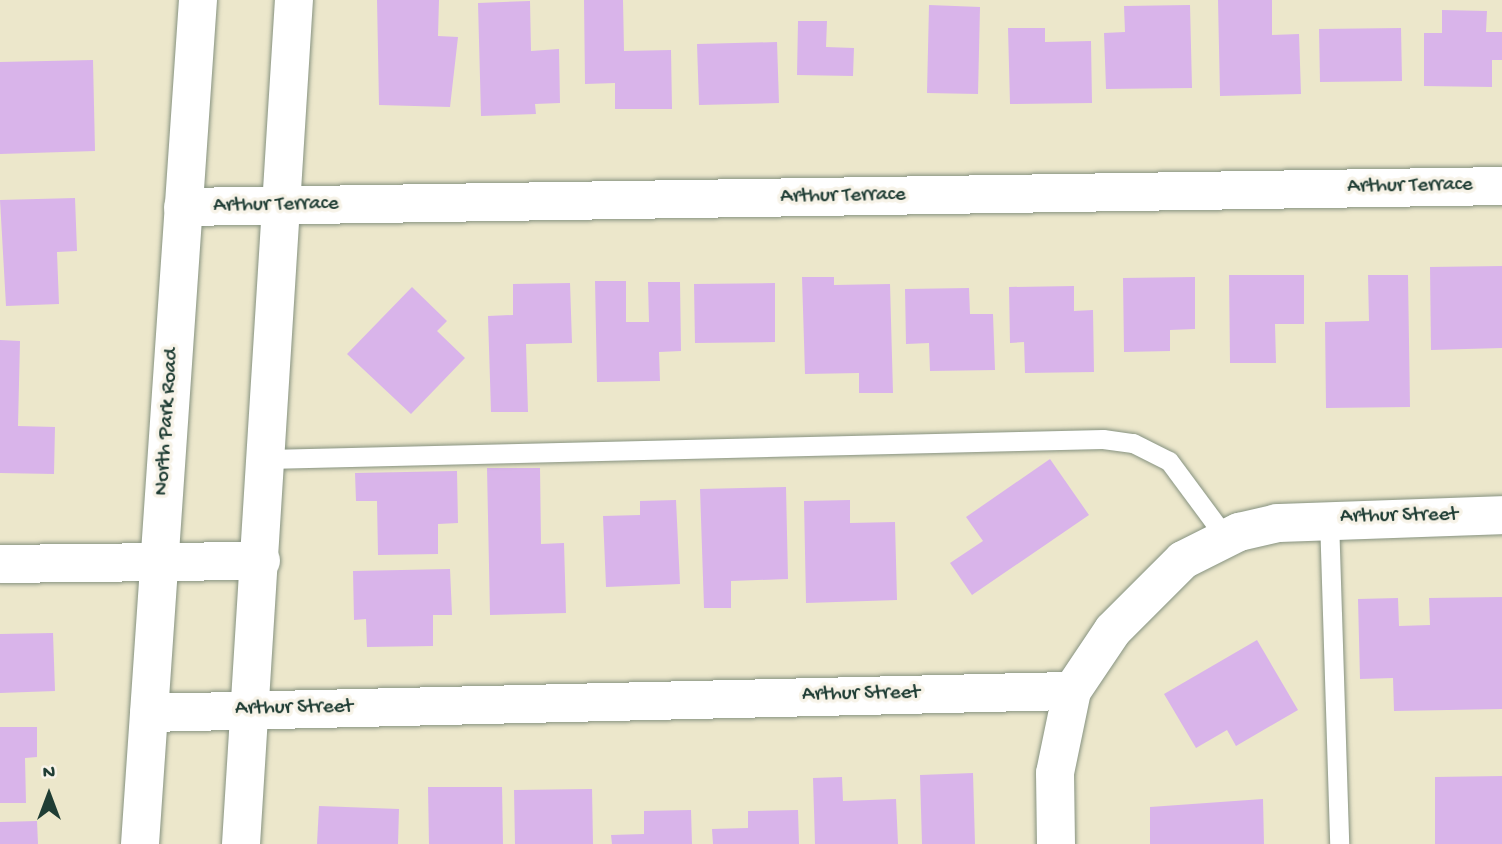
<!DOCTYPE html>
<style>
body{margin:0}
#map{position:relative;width:1502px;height:844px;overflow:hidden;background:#ece7cb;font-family:"Gochi Hand",sans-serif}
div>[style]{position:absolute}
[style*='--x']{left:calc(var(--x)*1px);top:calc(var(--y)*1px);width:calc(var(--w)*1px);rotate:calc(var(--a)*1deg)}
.building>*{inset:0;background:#d9b4ea}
.roads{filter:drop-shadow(0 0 2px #869280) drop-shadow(0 0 2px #869280)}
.lane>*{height:19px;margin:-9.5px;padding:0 9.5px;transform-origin:9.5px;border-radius:9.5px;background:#fff}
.street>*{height:38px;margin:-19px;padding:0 19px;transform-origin:19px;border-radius:19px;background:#fff}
.secondary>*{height:38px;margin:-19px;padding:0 19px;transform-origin:19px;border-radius:19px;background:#fff}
span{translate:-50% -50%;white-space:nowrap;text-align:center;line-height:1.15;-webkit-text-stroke:7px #f7f3e8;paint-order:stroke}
.street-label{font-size:21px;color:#1f3d34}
.north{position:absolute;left:14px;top:760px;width:70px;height:70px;-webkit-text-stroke:5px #f7f3e8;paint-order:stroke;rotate:0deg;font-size:19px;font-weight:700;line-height:28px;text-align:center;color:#1f3d34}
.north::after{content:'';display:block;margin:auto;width:24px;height:32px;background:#1f3d34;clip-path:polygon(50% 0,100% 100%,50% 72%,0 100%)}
</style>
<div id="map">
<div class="building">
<div style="clip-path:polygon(377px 0,439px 0,438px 36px,458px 37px,450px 107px,379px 105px)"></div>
<div style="clip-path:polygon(584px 0,623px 0,624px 51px,671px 50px,672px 109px,615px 109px,615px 83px,585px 84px)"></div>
<div style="clip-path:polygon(1218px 0,1272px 0,1272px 35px,1299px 34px,1301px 94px,1220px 96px)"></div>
<div style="clip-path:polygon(530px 1px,531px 51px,559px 49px,560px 103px,535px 104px,536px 114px,481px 116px,478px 3px)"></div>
<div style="clip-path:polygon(929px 5px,980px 7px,978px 94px,927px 93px)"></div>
<div style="clip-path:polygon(1190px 5px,1192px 88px,1106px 89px,1104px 33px,1125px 32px,1124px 6px)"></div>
<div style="clip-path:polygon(1442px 10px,1487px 11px,1486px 32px,1502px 32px,1502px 60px,1492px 60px,1492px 87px,1424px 86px,1424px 33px,1442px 33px)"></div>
<div style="clip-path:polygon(798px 21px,827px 21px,826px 47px,854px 48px,853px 76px,797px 75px)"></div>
<div style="clip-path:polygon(1008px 28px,1045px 28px,1045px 42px,1091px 41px,1092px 103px,1010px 104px)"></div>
<div style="clip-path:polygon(1401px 28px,1402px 81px,1320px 82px,1319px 29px)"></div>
<div style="clip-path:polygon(777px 42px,779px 103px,699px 105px,697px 44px)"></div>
<div style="clip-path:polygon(93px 60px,95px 151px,0 154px,0 62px)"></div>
<div style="clip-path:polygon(75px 198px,77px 251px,57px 252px,59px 304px,6px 306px,0 200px)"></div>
<div style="clip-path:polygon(1502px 266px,1502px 348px,1431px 350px,1430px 267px)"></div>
<div style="clip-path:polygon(1229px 275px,1304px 275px,1304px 324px,1275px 324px,1276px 363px,1230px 363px)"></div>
<div style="clip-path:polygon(1368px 275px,1408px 275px,1410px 407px,1326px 408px,1325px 322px,1369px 321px)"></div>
<div style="clip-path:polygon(802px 277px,834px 277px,834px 285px,890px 284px,893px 393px,859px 393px,859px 373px,805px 374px)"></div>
<div style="clip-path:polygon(1195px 277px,1195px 329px,1170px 330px,1170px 351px,1124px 352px,1123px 278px)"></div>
<div style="clip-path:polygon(595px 281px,626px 281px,626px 322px,649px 322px,648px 282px,680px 282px,681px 351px,659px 352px,660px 381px,597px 382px)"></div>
<div style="clip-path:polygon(570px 283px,572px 343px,526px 344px,528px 412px,491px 412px,488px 316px,513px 315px,513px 284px)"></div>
<div style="clip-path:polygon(775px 283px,775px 342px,695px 343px,694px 284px)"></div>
<div style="clip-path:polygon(1074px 286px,1074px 311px,1093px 310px,1094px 372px,1025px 373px,1024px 342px,1010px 343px,1009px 287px)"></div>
<div style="clip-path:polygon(412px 287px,447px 321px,437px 331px,465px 358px,411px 414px,347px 354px)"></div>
<div style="clip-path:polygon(969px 288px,970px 314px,993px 314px,995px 370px,930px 371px,929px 343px,906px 344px,905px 289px)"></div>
<div style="clip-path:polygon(0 340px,20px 341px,18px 426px,55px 427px,54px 474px,0 473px)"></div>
<div style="clip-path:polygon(1050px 459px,1089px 515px,972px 595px,950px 563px,983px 541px,966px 517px)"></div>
<div style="clip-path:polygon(487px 468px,540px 468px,541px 544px,564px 543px,566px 613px,490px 615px)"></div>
<div style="clip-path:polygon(457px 471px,458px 523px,438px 524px,438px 554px,378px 555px,377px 501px,356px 501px,355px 473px)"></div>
<div style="clip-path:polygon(786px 487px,788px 579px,731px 581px,731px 608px,704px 608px,700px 489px)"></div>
<div style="clip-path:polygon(676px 500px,680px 584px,606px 587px,603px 516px,640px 515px,640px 501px)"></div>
<div style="clip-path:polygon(850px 500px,850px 523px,895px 522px,897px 600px,806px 603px,804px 501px)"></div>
<div style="clip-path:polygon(450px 569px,452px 615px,433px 615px,433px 646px,367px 647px,366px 619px,354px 620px,353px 571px)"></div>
<div style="clip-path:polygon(1502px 597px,1502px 709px,1394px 711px,1393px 678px,1360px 679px,1358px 599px,1398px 598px,1399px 626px,1430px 625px,1429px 598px)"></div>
<div style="clip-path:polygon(53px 633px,55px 691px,0 693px,0 634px)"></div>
<div style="clip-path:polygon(1257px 640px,1298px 710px,1236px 746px,1227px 730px,1196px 748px,1164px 694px)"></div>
<div style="clip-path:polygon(0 727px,37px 727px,37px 757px,25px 758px,26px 803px,0 803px)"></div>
<div style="clip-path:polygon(973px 773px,975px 844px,922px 844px,920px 775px)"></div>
<div style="clip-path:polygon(1502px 776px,1502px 844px,1435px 844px,1435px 777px)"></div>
<div style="clip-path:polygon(842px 777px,843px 801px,896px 799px,898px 844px,815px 844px,813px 778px)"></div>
<div style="clip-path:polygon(428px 787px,502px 787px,503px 844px,429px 844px)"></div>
<div style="clip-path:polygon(592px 789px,593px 844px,515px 844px,514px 790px)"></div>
<div style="clip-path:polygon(1263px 799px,1264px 844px,1150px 844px,1150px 807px)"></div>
<div style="clip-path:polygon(319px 806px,399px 809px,398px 844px,317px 844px)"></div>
<div style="clip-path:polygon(691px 810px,692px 844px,612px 844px,611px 835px,644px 834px,644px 811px)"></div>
<div style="clip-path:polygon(798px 810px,799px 844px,713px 844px,712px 829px,748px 828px,748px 811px)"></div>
<div style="clip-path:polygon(37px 821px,38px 844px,0 844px,0 822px)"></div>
</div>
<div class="roads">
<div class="lane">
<div style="--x:267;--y:459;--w:836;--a:-1.37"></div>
<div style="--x:1103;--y:439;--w:30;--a:8"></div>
<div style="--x:1133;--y:443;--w:40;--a:26.6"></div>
<div style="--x:1169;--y:461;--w:96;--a:53.5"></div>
<div style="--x:1329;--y:518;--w:326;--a:88.2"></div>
</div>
<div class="street">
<div style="--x:183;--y:207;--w:1319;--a:-0.91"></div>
<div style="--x:0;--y:564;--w:261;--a:-0.7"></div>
<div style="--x:149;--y:713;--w:923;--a:-1.37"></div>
<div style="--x:1056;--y:844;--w:71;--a:-90.8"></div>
<div style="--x:1055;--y:773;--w:84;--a:-78.3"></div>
<div style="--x:1072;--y:691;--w:73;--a:-56.1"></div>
<div style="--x:1113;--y:630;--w:99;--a:-45"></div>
<div style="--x:1183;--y:560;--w:63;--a:-26.6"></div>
<div style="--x:1239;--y:532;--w:39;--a:-13"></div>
<div style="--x:1277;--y:523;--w:225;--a:-2"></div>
</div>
<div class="secondary">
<div style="--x:140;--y:844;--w:846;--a:-86.07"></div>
<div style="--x:241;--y:844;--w:846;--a:-86.41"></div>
</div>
</div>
<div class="street-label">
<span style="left:1410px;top:187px;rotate:-1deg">Arthur Terrace</span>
<span style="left:843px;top:197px;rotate:-1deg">Arthur Terrace</span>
<span style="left:276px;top:206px;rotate:-1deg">Arthur Terrace</span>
<span style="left:168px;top:422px;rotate:-86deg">North Park Road</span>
<span style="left:1399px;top:517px;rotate:-1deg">Arthur Street</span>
<span style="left:861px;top:695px;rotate:-1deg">Arthur Street</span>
<span style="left:294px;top:709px;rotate:-1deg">Arthur Street</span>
</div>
<div class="north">N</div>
</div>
